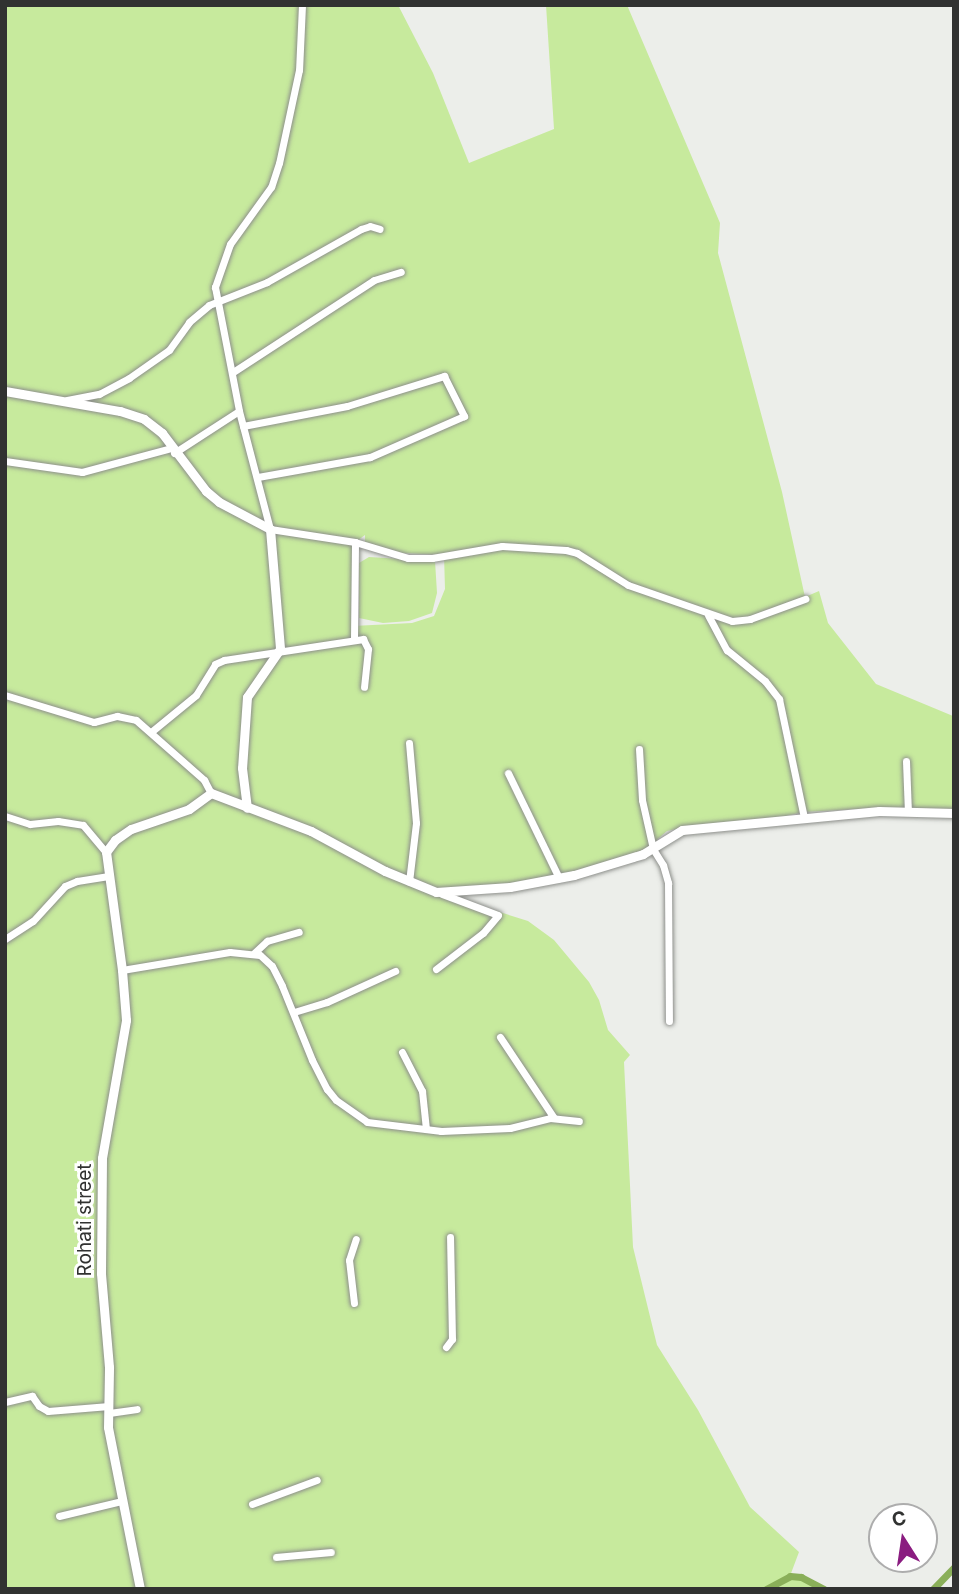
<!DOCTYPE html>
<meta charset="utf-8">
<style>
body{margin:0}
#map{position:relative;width:959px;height:1594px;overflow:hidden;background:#eceeea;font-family:Inter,sans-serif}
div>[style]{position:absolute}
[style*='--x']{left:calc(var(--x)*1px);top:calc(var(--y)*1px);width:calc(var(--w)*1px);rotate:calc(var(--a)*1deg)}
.green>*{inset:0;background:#c7ea9d}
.canal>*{height:7px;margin:-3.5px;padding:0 3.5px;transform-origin:3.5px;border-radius:3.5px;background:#8aaf59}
.roads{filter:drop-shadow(0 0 2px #8d8f8b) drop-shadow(0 0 2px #8d8f8b)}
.minor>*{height:7px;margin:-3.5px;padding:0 3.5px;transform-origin:3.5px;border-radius:3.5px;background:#fff}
.tertiary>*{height:9px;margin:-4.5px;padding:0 4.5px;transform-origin:4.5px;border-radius:4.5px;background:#fff}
span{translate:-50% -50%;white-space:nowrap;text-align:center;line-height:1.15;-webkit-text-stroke:6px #fff;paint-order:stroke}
.street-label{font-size:19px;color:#313231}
.frame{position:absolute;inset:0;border:7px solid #313231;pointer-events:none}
.north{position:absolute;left:868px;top:1503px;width:70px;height:70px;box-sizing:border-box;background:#fff;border:2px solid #adadad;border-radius:50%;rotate:348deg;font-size:19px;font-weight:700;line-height:28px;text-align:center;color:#313231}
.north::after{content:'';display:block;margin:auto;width:24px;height:32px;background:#8a1c80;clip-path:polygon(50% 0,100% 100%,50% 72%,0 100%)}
</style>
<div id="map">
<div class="green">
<div style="clip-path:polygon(evenodd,5px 5px,398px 5px,433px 73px,469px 163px,554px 129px,546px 5px,627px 5px,720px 223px,718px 253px,782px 492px,805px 597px,819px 591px,828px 623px,876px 684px,953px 716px,954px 812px,879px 808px,803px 812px,773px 819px,690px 826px,667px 831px,638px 856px,580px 874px,440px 893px,528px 921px,554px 940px,589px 982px,599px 1000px,608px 1030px,630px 1055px,624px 1062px,633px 1247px,657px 1345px,698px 1410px,750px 1507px,799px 1552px,790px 1576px,801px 1578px,823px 1589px,5px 1589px,5px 5px,365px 535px,365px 545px,380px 552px,444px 555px,445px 589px,434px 616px,412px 623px,353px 626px,354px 543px,365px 535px)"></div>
<div style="clip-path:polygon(369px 557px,435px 561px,437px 593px,432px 613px,409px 621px,383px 623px,359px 618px,359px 563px)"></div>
</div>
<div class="canal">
<div style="--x:766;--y:1589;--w:27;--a:-28"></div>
<div style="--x:790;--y:1576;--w:11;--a:5"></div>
<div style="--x:801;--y:1577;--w:26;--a:28"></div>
<div style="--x:933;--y:1589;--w:30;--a:-46"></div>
</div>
<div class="roads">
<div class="minor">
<div style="--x:302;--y:5;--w:65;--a:92.6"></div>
<div style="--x:299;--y:70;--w:95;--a:102.1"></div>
<div style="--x:279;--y:163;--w:25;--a:108"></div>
<div style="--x:271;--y:187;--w:70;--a:125.7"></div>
<div style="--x:230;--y:244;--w:46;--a:109.2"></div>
<div style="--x:215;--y:287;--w:126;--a:79"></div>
<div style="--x:239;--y:411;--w:122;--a:75.3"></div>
<div style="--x:270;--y:529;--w:86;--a:8.7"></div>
<div style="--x:355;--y:542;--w:55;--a:16.8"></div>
<div style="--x:408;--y:558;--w:24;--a:0"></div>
<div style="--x:432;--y:558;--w:71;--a:-9.7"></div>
<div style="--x:502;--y:546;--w:64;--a:3.6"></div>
<div style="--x:566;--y:550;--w:11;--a:15"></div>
<div style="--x:577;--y:553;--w:60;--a:32.1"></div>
<div style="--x:628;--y:585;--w:110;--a:19.1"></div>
<div style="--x:732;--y:621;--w:18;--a:-6"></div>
<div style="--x:750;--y:619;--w:59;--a:-20"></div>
<div style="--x:233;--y:372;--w:168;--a:-33.1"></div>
<div style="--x:374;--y:280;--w:28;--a:-17"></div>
<div style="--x:67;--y:400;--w:33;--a:-11"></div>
<div style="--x:99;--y:394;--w:34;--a:-28"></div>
<div style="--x:129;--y:378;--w:49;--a:-35"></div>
<div style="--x:169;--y:350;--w:34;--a:-54"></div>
<div style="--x:189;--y:322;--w:26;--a:-40"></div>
<div style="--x:209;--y:305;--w:62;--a:-21.6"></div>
<div style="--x:267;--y:282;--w:108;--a:-29.4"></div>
<div style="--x:361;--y:229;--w:9;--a:-18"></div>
<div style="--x:370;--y:226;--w:10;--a:17"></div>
<div style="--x:243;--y:426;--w:106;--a:-10.9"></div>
<div style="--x:347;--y:406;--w:102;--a:-17.2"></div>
<div style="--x:444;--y:376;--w:45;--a:63.4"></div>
<div style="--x:464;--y:416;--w:103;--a:156.4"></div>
<div style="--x:370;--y:457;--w:114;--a:169.9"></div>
<div style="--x:174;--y:453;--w:77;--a:-32.9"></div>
<div style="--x:5;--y:461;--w:78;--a:8.1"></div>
<div style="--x:82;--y:472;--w:92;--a:-15.1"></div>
<div style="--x:708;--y:615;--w:40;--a:62"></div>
<div style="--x:727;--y:650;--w:49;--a:39.2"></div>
<div style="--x:765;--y:681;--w:23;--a:52"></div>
<div style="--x:779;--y:699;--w:122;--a:78.1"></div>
<div style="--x:354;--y:639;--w:97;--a:-89.4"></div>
<div style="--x:5;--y:695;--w:93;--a:16.9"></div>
<div style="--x:94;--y:722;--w:24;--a:-15"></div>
<div style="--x:117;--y:716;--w:19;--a:12"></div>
<div style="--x:136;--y:720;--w:91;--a:41.4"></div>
<div style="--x:204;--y:780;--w:15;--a:62"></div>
<div style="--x:151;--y:732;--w:58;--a:-39.4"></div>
<div style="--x:196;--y:695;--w:36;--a:-58"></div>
<div style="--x:215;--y:664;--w:10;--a:-24"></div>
<div style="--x:224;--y:660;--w:141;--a:-8.6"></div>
<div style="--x:363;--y:639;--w:11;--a:63"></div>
<div style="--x:368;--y:649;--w:38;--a:96"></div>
<div style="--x:409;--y:743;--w:80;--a:85"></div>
<div style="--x:416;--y:823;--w:59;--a:96.8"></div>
<div style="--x:639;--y:749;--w:51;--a:86.6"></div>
<div style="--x:642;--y:800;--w:50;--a:77.3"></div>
<div style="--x:653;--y:849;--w:19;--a:58"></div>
<div style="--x:663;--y:865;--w:19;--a:74"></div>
<div style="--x:668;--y:883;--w:138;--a:89.6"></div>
<div style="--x:906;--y:761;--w:51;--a:87.8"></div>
<div style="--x:508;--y:773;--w:117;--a:64.1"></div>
<div style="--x:5;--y:816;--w:26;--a:18"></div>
<div style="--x:30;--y:824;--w:28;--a:-6"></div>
<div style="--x:58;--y:821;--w:25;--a:9"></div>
<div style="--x:83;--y:825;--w:35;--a:50"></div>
<div style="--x:5;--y:939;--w:33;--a:-33"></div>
<div style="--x:33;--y:921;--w:47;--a:-47.6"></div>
<div style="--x:65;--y:886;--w:13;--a:-23"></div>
<div style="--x:77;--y:881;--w:32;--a:-9"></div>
<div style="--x:254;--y:953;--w:18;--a:-43"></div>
<div style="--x:267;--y:941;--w:33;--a:-16"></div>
<div style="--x:436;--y:969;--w:59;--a:-37.5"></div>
<div style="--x:483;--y:933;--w:23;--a:-50"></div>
<div style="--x:498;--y:915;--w:60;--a:-159.4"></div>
<div style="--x:122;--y:970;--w:109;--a:-9.5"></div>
<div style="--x:230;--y:952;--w:30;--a:6"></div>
<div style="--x:260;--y:955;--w:16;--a:43"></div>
<div style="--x:272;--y:966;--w:22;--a:63"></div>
<div style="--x:282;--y:986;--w:80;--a:67.9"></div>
<div style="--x:312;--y:1060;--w:33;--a:63"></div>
<div style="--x:327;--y:1089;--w:14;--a:51"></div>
<div style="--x:336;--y:1100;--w:38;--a:35"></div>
<div style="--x:367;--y:1122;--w:75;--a:6.9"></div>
<div style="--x:441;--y:1131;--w:69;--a:-2.5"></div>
<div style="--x:510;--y:1128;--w:41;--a:-14"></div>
<div style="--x:550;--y:1118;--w:29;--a:6"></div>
<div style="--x:294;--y:1012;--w:34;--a:-17"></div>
<div style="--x:327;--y:1002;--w:75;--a:-24.5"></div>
<div style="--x:500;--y:1037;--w:97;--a:56.3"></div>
<div style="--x:402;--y:1052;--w:44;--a:62.9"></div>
<div style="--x:422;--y:1091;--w:38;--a:84"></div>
<div style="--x:354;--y:1303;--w:43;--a:-96.6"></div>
<div style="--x:349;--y:1260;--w:22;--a:-72"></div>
<div style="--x:446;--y:1347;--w:10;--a:-53"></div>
<div style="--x:452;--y:1339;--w:102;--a:-91.1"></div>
<div style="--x:5;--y:1402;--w:28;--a:-13"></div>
<div style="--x:32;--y:1396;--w:12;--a:55"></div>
<div style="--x:39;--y:1406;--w:10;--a:29"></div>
<div style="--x:48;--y:1411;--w:61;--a:-4.7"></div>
<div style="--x:109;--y:1413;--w:28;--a:-8"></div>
<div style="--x:252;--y:1504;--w:69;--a:-20.3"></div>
<div style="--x:59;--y:1516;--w:65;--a:-13.4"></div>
<div style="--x:276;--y:1557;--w:55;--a:-5.2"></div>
</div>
<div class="tertiary">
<div style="--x:5;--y:391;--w:117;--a:9.9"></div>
<div style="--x:120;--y:411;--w:25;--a:18"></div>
<div style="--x:144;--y:419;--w:23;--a:38"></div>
<div style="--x:162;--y:433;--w:73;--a:52.8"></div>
<div style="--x:206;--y:491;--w:17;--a:40"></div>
<div style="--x:219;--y:502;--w:58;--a:27.9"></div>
<div style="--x:270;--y:529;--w:120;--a:85.2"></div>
<div style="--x:280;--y:649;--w:58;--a:124.5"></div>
<div style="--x:247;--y:697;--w:71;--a:94"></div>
<div style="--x:242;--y:768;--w:40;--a:82.9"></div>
<div style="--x:140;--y:1589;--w:165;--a:-101.2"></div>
<div style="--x:108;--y:1427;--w:60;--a:-89"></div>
<div style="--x:109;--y:1367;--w:94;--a:-94.9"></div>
<div style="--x:101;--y:1273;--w:115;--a:-89.5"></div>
<div style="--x:102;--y:1158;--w:140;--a:-80.1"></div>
<div style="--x:126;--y:1020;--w:50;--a:-94.6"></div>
<div style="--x:122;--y:970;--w:119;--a:-97.7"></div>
<div style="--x:106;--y:852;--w:15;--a:-53"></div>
<div style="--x:115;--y:840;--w:19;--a:-35"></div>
<div style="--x:131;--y:829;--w:61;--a:-19"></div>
<div style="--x:189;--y:809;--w:27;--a:-36"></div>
<div style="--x:211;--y:793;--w:107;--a:20.8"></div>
<div style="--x:311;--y:831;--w:84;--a:28.4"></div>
<div style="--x:385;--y:871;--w:55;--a:22.4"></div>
<div style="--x:436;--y:892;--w:74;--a:-3.9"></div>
<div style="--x:510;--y:887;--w:65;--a:-10.6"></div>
<div style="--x:574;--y:875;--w:72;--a:-16.9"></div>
<div style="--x:643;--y:854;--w:46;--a:-31.6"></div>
<div style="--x:682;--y:830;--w:198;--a:-5.5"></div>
<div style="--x:879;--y:811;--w:75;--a:1.5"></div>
</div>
</div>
<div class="street-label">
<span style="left:85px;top:1220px;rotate:-90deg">Rohati street</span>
</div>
<div class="frame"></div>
<div class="north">С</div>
</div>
